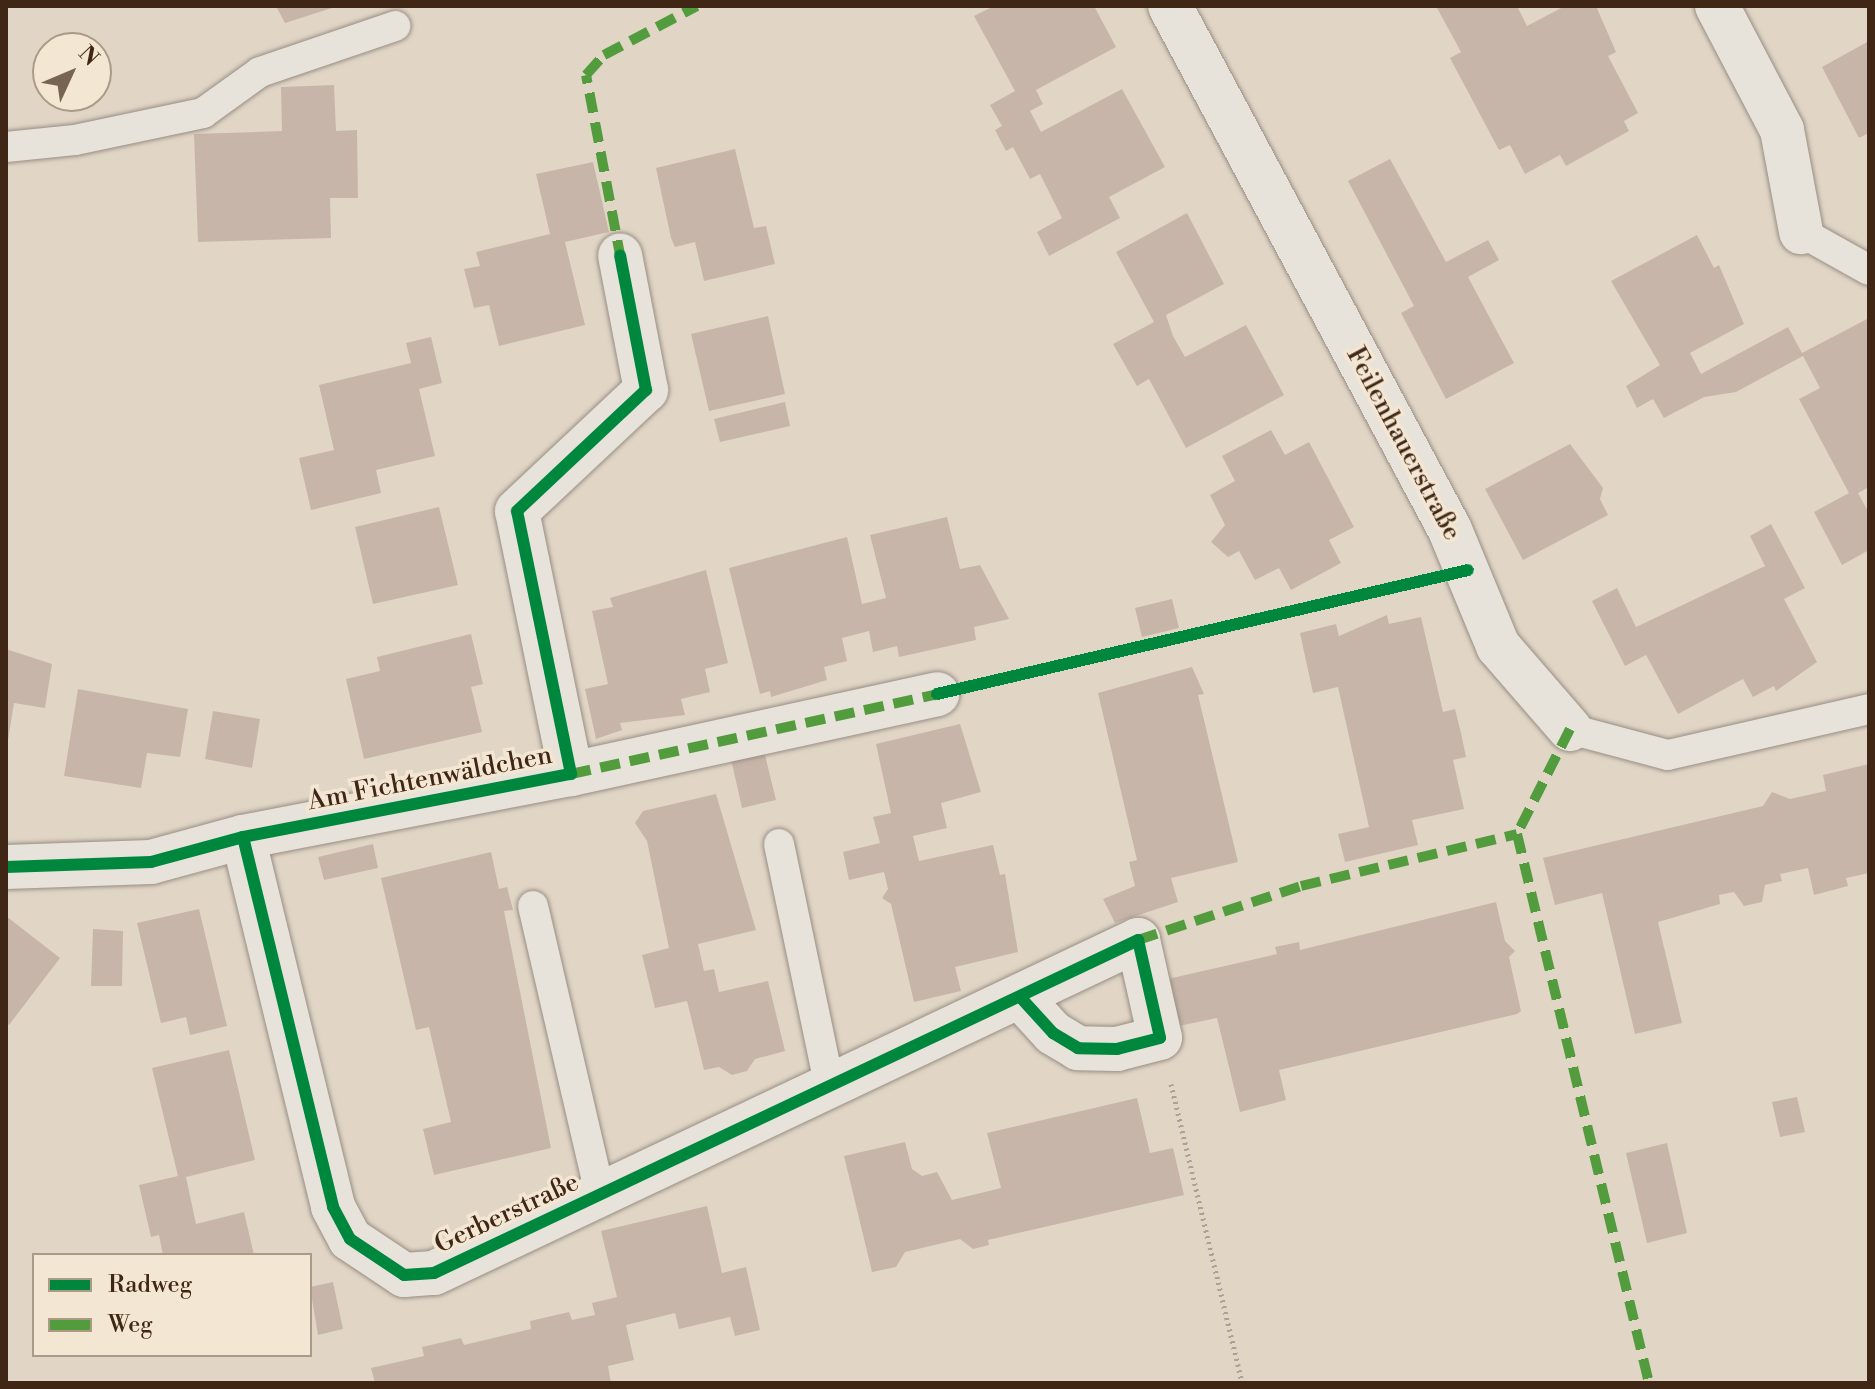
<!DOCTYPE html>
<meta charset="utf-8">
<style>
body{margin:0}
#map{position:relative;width:1875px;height:1389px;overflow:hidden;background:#e1d6c6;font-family:"Libre Bodoni",serif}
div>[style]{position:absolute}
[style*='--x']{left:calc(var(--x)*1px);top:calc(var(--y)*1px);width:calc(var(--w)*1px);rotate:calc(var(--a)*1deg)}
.building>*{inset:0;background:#c7b5a9}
.path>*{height:5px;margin-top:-2.5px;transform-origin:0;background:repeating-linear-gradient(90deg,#a9a29a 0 2px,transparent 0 6px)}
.roads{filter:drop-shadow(0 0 2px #988e83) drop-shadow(0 0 2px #988e83)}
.service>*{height:30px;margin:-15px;padding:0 15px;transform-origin:15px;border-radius:15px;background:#e7e2da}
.minor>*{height:44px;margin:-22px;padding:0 22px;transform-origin:22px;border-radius:22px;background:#e7e2da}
.quiet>*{height:10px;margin-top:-5px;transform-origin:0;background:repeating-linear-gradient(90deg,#539c3d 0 20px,transparent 0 30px)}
.cycleway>*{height:12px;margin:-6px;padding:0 6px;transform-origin:6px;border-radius:6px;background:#00873e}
span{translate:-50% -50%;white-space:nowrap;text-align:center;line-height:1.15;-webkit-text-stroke:7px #f3e6d2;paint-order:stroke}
.street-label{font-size:26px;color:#402715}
.frame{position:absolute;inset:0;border:8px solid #402715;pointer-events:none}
.legend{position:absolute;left:32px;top:1253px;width:280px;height:104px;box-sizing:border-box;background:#f3e6d2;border:2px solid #ab9a86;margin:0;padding:10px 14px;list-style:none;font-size:24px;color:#402715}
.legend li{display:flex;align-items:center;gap:16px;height:40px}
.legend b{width:40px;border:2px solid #ab9a86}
.north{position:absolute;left:32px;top:32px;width:80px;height:80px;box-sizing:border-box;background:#f3e6d2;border:2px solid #ab9a86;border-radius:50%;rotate:46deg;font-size:22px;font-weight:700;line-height:32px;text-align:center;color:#402715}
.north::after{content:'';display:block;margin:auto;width:28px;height:36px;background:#786453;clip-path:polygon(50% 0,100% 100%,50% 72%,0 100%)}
</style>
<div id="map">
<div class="building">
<div style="clip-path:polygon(276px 6px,335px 6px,335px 7px,285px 23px)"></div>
<div style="clip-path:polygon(994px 6px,1094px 6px,1116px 47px,1036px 90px,1043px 104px,1030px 111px,1041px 132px,1122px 89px,1165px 167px,1109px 197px,1120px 218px,1049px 256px,1037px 232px,1062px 218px,1040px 174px,1030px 179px,1013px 147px,1006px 151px,995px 130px,1002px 126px,990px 105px,1015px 91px,974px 16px)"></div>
<div style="clip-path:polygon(1436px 6px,1517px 6px,1527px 26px,1565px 6px,1596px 6px,1616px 52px,1608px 56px,1638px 113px,1624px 121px,1629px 131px,1566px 166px,1560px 155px,1525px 174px,1510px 145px,1499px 150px,1450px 58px,1461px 52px)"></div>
<div style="clip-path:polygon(1869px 41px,1869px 133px,1859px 138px,1822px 67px)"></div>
<div style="clip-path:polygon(334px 85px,336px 131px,357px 130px,358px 198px,330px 198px,331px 238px,198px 242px,194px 134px,282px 131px,281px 87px)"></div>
<div style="clip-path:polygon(735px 149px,754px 228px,766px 226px,775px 264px,704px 281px,695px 242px,675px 247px,671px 238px,656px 168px)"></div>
<div style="clip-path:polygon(1390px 159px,1446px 262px,1488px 240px,1499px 260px,1468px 277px,1514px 363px,1446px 399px,1401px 313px,1414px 306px,1348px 181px)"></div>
<div style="clip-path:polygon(593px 162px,609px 232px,565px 242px,585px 325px,499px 346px,489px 305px,474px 308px,464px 269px,480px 266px,476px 252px,550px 234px,536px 174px)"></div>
<div style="clip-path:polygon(1187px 213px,1224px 284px,1166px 315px,1173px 336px,1185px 357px,1246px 325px,1284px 395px,1186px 448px,1149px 379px,1137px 386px,1113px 344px,1154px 322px,1116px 252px)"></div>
<div style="clip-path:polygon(1697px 235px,1714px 268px,1719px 265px,1744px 324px,1690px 353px,1701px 374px,1788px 327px,1802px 353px,1869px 318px,1869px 487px,1858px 493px,1869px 513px,1869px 550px,1842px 565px,1814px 512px,1849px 493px,1799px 399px,1820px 388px,1803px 356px,1736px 392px,1704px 397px,1664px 418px,1653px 399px,1637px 408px,1626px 386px,1660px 365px,1611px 281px)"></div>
<div style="clip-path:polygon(768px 316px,785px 394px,709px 411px,691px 334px)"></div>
<div style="clip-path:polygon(431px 337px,442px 383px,419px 389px,435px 456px,376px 470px,381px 493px,311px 510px,299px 458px,334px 450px,319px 385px,411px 363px,406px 343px)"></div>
<div style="clip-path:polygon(785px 402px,790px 426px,720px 442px,714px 419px)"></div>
<div style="clip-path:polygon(1271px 430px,1285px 455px,1309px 442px,1354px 527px,1329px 540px,1341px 563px,1291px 590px,1279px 568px,1255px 580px,1239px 551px,1228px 557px,1211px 542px,1225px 525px,1210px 495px,1235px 481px,1222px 456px)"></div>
<div style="clip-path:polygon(1570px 444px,1603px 488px,1600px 499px,1608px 515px,1523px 560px,1485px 489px)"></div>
<div style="clip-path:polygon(439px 507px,458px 585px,373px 604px,355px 527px)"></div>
<div style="clip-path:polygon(947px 517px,960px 569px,980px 565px,1009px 619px,974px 627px,976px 640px,899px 657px,897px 646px,873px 652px,869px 631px,842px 638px,847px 661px,824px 667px,827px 680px,771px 697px,770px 691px,760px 694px,729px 568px,847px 537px,862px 604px,886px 598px,870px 535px)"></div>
<div style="clip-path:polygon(1771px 524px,1805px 588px,1784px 599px,1817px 662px,1776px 691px,1774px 686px,1753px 697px,1743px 679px,1678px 714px,1646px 655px,1625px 666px,1592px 601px,1617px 588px,1636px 627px,1765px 566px,1750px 536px)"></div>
<div style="clip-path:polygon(706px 570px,728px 663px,705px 669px,710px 692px,681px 699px,685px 715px,620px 723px,622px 730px,596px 739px,585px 689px,608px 684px,592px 611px,613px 607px,610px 598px)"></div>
<div style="clip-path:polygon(1172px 599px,1179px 628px,1142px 637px,1135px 608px)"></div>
<div style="clip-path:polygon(1387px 615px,1389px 624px,1421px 617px,1443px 712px,1455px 709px,1461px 733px,1466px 757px,1453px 760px,1464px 809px,1412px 820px,1418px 845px,1345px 862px,1338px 834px,1369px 827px,1338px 687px,1313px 693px,1300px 633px,1336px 624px,1339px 636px)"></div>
<div style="clip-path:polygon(471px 634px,483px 684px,471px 687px,482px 732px,364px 759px,346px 679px,380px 671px,377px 657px)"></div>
<div style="clip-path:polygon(6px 649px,52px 664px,45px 708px,14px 703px,8px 740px)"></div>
<div style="clip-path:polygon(1192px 667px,1204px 694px,1198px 695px,1238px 862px,1171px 878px,1178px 902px,1115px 923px,1103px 899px,1135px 886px,1129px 862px,1137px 860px,1098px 693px)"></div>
<div style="clip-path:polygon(78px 689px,188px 709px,180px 757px,147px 753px,141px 788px,64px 776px)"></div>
<div style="clip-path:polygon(213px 711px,260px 719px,252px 768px,205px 759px)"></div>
<div style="clip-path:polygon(960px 724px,981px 792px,941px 803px,947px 828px,913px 836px,919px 861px,993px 845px,1000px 875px,1005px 874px,1018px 952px,955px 967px,961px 991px,914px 1002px,891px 904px,882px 898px,888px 889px,884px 872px,849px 880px,843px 852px,880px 843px,873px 817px,891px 813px,876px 744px)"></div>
<div style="clip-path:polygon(764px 751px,776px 800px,742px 808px,731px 759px)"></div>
<div style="clip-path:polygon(1869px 764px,1869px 873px,1846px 878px,1848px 886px,1814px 895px,1808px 868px,1780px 874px,1782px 881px,1765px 885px,1762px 902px,1744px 906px,1734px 892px,1719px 895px,1720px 904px,1658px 922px,1682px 1023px,1635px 1034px,1602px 893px,1555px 905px,1543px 858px,1763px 806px,1772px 792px,1790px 799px,1826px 791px,1823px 775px)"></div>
<div style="clip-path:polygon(716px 794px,756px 930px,698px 944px,704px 971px,714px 969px,719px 992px,768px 981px,785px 1051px,755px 1059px,747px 1071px,732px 1075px,719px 1067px,704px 1070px,687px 1001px,655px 1008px,642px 955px,669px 948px,647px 841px,635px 823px,643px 811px)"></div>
<div style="clip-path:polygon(373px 844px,378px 868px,324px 880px,318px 857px)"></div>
<div style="clip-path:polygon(491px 852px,499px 889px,507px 887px,513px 910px,504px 911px,551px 1148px,434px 1175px,423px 1129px,451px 1122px,429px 1027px,416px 1030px,381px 878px)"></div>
<div style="clip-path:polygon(1496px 902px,1505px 941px,1515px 951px,1509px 957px,1521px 1011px,1517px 1014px,1279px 1070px,1286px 1100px,1240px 1112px,1217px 1018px,1169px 1028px,1159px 981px,1277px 954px,1275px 947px,1299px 942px,1300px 950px)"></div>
<div style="clip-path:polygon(199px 909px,227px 1026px,190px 1035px,186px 1017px,161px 1023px,137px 923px)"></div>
<div style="clip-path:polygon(6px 916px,60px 958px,9px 1025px,6px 1023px)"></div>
<div style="clip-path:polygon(93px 929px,123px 931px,122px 986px,91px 986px)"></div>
<div style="clip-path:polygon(229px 1050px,255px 1160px,186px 1177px,196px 1224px,244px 1212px,254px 1255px,163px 1255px,159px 1235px,151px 1237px,139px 1185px,178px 1176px,152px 1068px)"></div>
<div style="clip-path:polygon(1797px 1097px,1805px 1132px,1780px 1137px,1772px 1102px)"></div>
<div style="clip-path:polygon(1137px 1098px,1150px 1153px,1173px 1148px,1184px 1195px,988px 1240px,989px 1245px,973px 1249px,960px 1239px,905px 1252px,896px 1267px,872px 1272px,844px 1156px,905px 1142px,912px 1169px,922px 1176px,937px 1172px,952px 1200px,1001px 1188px,987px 1133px)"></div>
<div style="clip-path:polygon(1667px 1143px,1687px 1233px,1647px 1243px,1626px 1153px)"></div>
<div style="clip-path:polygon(707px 1206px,722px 1273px,746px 1267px,760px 1330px,735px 1336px,730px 1317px,679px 1329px,675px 1313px,626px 1325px,634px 1360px,608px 1366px,611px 1383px,375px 1383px,371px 1368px,424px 1356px,422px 1347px,461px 1338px,464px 1345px,531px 1329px,530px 1321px,569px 1312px,572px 1320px,595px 1315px,592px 1303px,617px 1297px,601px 1231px)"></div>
<div style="clip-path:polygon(333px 1282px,343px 1329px,318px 1335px,310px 1287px)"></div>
</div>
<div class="path">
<div style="--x:1171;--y:1084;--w:307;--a:76.6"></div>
</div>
<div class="roads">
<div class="service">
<div style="--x:6;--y:147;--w:69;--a:-5.8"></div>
<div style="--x:75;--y:140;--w:131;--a:-11.9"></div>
<div style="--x:203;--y:113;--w:70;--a:-35.7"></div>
<div style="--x:260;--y:72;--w:143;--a:-18.8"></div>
<div style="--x:1801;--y:232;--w:78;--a:29.2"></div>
<div style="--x:1570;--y:729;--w:101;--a:14.9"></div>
<div style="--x:1668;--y:755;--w:206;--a:-12.9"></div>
<div style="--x:779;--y:844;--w:250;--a:78.2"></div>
<div style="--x:533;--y:906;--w:296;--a:76.9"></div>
</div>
<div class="minor">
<div style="--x:1170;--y:6;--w:594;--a:61.88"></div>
<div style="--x:1450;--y:530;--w:126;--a:67.5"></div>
<div style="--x:1498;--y:646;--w:110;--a:49.1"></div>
<div style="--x:1717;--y:6;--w:140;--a:62.3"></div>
<div style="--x:1782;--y:130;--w:104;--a:79.4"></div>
<div style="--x:571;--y:774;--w:375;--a:-12.3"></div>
<div style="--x:243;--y:837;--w:334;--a:-10.9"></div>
<div style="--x:571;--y:774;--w:268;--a:-101.6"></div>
<div style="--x:517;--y:511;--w:177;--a:-43.2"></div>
<div style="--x:646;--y:390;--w:137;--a:-100.9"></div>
<div style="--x:6;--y:867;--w:145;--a:-2"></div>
<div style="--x:151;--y:862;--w:95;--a:-15.2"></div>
<div style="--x:243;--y:837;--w:381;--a:76.3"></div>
<div style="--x:333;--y:1207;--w:36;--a:62"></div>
<div style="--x:350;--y:1239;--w:65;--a:33.7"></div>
<div style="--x:404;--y:1275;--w:30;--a:-4"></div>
<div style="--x:434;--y:1273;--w:779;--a:-25.31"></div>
<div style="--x:1138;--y:940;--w:100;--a:77.3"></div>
<div style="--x:1160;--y:1038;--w:44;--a:165.7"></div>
<div style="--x:1117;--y:1049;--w:39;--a:-179"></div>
<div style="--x:1078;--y:1048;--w:29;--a:-149"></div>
<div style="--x:1053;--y:1033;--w:46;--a:-132.4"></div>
</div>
</div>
<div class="quiet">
<div style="--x:621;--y:260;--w:188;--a:-100.7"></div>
<div style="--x:586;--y:75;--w:27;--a:-48"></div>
<div style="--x:604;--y:55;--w:105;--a:-27.8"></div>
<div style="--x:1570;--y:729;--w:118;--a:116.8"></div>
<div style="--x:1517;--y:834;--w:565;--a:76.48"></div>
<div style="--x:571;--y:774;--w:380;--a:-12.3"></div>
<div style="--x:1138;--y:940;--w:172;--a:-18.3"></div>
<div style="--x:1301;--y:886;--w:222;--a:-13.5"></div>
</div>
<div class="cycleway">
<div style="--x:937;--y:694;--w:545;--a:-13.14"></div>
<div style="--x:243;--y:837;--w:334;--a:-10.9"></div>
<div style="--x:571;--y:774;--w:268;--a:-101.6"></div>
<div style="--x:517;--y:511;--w:177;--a:-43.2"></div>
<div style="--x:646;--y:390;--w:137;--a:-100.9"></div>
<div style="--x:6;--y:867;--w:145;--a:-2"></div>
<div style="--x:151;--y:862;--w:95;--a:-15.2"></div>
<div style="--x:243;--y:837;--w:381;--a:76.3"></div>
<div style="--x:333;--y:1207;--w:36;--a:62"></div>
<div style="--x:350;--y:1239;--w:65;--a:33.7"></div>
<div style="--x:404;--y:1275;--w:30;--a:-4"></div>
<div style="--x:434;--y:1273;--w:779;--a:-25.31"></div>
<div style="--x:1138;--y:940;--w:100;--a:77.3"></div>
<div style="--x:1160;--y:1038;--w:44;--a:165.7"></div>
<div style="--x:1117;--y:1049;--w:39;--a:-179"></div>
<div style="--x:1078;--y:1048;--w:29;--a:-149"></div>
<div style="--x:1053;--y:1033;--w:46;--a:-132.4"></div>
</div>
<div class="street-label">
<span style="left:1403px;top:444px;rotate:62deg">Feilenhauerstraße</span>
<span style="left:430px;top:779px;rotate:-11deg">Am Fichtenwäldchen</span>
<span style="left:507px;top:1214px;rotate:-25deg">Gerberstraße</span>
</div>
<div class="frame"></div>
<ul class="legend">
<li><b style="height:10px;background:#00873e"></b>Radweg</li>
<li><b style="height:10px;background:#539c3d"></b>Weg</li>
</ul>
<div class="north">N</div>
</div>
